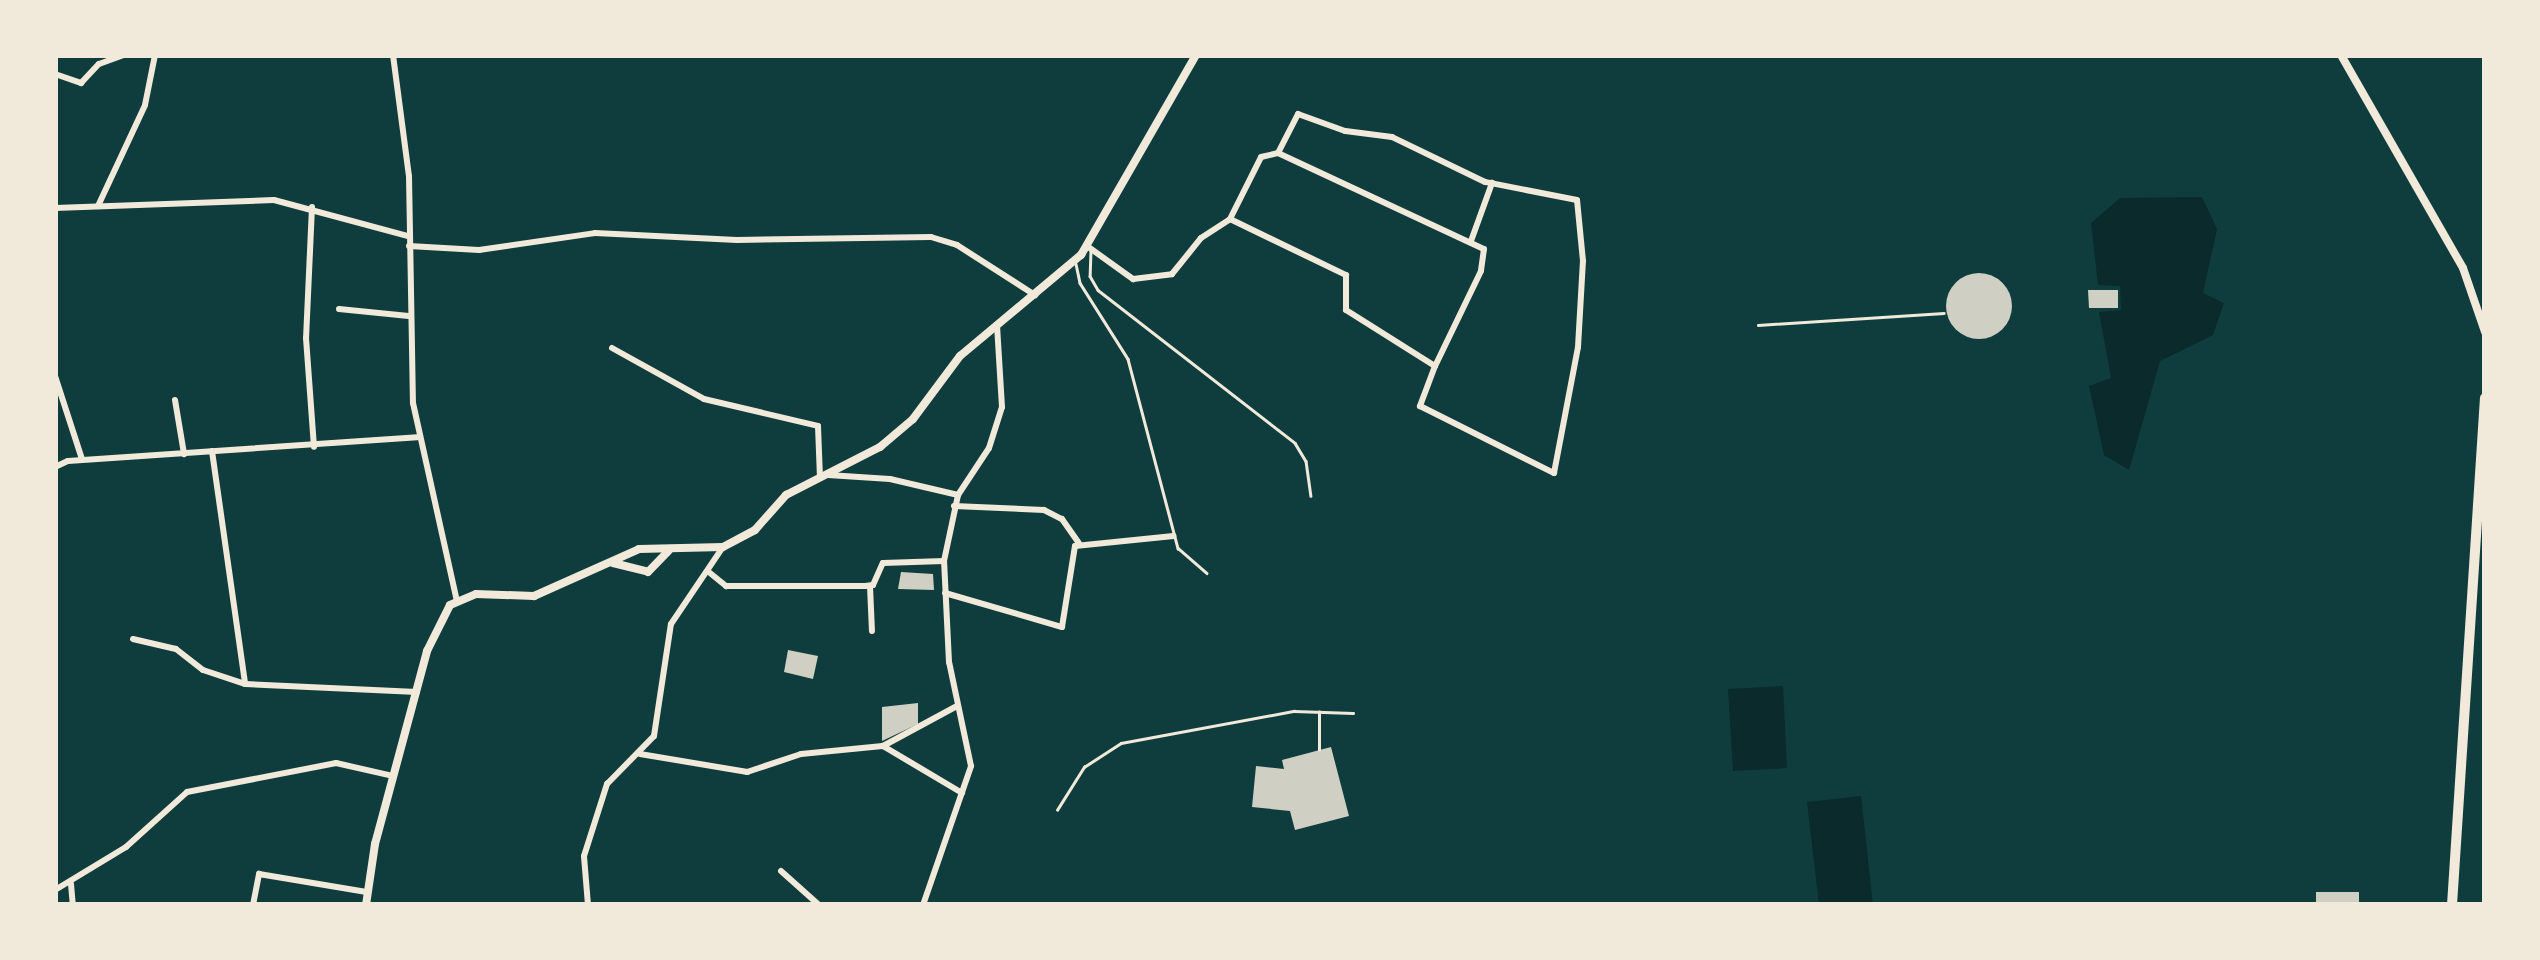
<!DOCTYPE html>
<style>
body{margin:0}
#map{position:relative;width:2540px;height:960px;overflow:hidden;background:#0f3d3e;font-family:"Golos Text",sans-serif}
div>[style]{position:absolute}
[style*='--x']{left:calc(var(--x)*1px);top:calc(var(--y)*1px);width:calc(var(--w)*1px);rotate:calc(var(--a)*1deg)}
.water>*{inset:0;background:#0a2a2b}
.building>*{inset:0;background:#cfcfc3}
.round{border-radius:50%}
.path>*{height:2.5px;margin:-1.25px;padding:0 1.25px;transform-origin:1.25px;border-radius:1.25px;background:#f1e9da}
.service>*{height:2.5px;margin:-1.25px;padding:0 1.25px;transform-origin:1.25px;border-radius:1.25px;background:#f1e9da}
.minor>*{height:6px;margin:-3px;padding:0 3px;transform-origin:3px;border-radius:3px;background:#f1e9da}
.tertiary>*{height:8px;margin:-4px;padding:0 4px;transform-origin:4px;border-radius:4px;background:#f1e9da}
.trunk>*{height:10px;margin:-5px;padding:0 5px;transform-origin:5px;border-radius:5px;background:#f1e9da}
span{translate:-50% -50%;white-space:nowrap;text-align:center;line-height:1.15;-webkit-text-stroke:8px #f1e9da;paint-order:stroke}
.frame{position:absolute;inset:0;border:58px solid #f1e9da;pointer-events:none}
</style>
<div id="map">
<div class="water">
<div style="clip-path:polygon(2202px 197px,2217px 229px,2203px 293px,2224px 303px,2213px 335px,2160px 361px,2129px 470px,2104px 455px,2089px 386px,2111px 378px,2099px 312px,2121px 310px,2120px 286px,2098px 285px,2091px 223px,2120px 198px)"></div>
<div style="clip-path:polygon(1783px 686px,1787px 768px,1733px 771px,1728px 689px)"></div>
<div style="clip-path:polygon(1861px 796px,1873px 905px,1819px 905px,1807px 802px)"></div>
</div>
<div class="building">
<div class="round" style="left:1946px;top:273px;width:66px;height:66px"></div>
<div style="clip-path:polygon(2088px 290px,2118px 290px,2118px 308px,2089px 308px)"></div>
<div style="clip-path:polygon(901px 572px,933px 574px,934px 590px,898px 589px)"></div>
<div style="clip-path:polygon(788px 650px,818px 656px,813px 679px,784px 672px)"></div>
<div style="clip-path:polygon(918px 703px,918px 724px,882px 741px,882px 707px)"></div>
<div style="clip-path:polygon(1331px 747px,1349px 816px,1295px 830px,1290px 811px,1252px 807px,1256px 766px,1284px 769px,1282px 760px)"></div>
<div style="clip-path:polygon(2316px 892px,2359px 892px,2359px 905px,2316px 905px)"></div>
</div>
<div class="path">
<div style="--x:1758;--y:325;--w:186;--a:-3.7"></div>
<div style="--x:1319;--y:750;--w:38;--a:-90"></div>
<div style="--x:1057;--y:810;--w:51;--a:-57.9"></div>
<div style="--x:1084;--y:767;--w:44;--a:-33"></div>
<div style="--x:1121;--y:743;--w:176;--a:-10.5"></div>
<div style="--x:1294;--y:711;--w:59;--a:1.9"></div>
</div>
<div class="service">
<div style="--x:1091;--y:251;--w:25;--a:92"></div>
<div style="--x:1090;--y:276;--w:16;--a:60"></div>
<div style="--x:1098;--y:290;--w:249;--a:37.8"></div>
<div style="--x:1295;--y:443;--w:21;--a:59"></div>
<div style="--x:1306;--y:461;--w:35;--a:82"></div>
<div style="--x:1076;--y:264;--w:19;--a:78"></div>
<div style="--x:1080;--y:283;--w:90;--a:57.7"></div>
<div style="--x:1128;--y:359;--w:196;--a:75.2"></div>
<div style="--x:1178;--y:548;--w:38;--a:41"></div>
</div>
<div class="minor">
<div style="--x:393;--y:55;--w:122;--a:82.5"></div>
<div style="--x:409;--y:176;--w:227;--a:89"></div>
<div style="--x:413;--y:403;--w:203;--a:77.5"></div>
<div style="--x:55;--y:74;--w:28;--a:19"></div>
<div style="--x:81;--y:83;--w:26;--a:-47"></div>
<div style="--x:99;--y:64;--w:27;--a:-20"></div>
<div style="--x:98;--y:206;--w:111;--a:-65"></div>
<div style="--x:145;--y:105;--w:51;--a:-78.7"></div>
<div style="--x:312;--y:207;--w:131;--a:92.6"></div>
<div style="--x:306;--y:338;--w:109;--a:85.8"></div>
<div style="--x:55;--y:208;--w:219;--a:-2.1"></div>
<div style="--x:274;--y:200;--w:138;--a:15.1"></div>
<div style="--x:1230;--y:219;--w:129;--a:25.8"></div>
<div style="--x:1346;--y:275;--w:35;--a:90"></div>
<div style="--x:1346;--y:310;--w:105;--a:32.2"></div>
<div style="--x:1435;--y:366;--w:43;--a:110.6"></div>
<div style="--x:1420;--y:406;--w:150;--a:26.6"></div>
<div style="--x:1554;--y:473;--w:128;--a:-79.2"></div>
<div style="--x:1578;--y:347;--w:86;--a:-86.7"></div>
<div style="--x:1583;--y:261;--w:61;--a:-95.6"></div>
<div style="--x:1577;--y:200;--w:94;--a:-168.9"></div>
<div style="--x:1485;--y:182;--w:103;--a:-154.2"></div>
<div style="--x:1392;--y:137;--w:47;--a:-172.7"></div>
<div style="--x:1345;--y:131;--w:50;--a:-160.1"></div>
<div style="--x:1298;--y:114;--w:44;--a:117.1"></div>
<div style="--x:1471;--y:241;--w:62;--a:-70.1"></div>
<div style="--x:409;--y:246;--w:70;--a:3.3"></div>
<div style="--x:479;--y:250;--w:117;--a:-8.3"></div>
<div style="--x:595;--y:233;--w:142;--a:2.8"></div>
<div style="--x:737;--y:240;--w:194;--a:-0.9"></div>
<div style="--x:931;--y:237;--w:27;--a:17"></div>
<div style="--x:957;--y:245;--w:93;--a:32.7"></div>
<div style="--x:1087;--y:246;--w:57;--a:35.7"></div>
<div style="--x:1133;--y:279;--w:39;--a:-7"></div>
<div style="--x:1172;--y:274;--w:46;--a:-51.1"></div>
<div style="--x:1201;--y:238;--w:35;--a:-33"></div>
<div style="--x:1230;--y:219;--w:69;--a:-63.4"></div>
<div style="--x:1261;--y:157;--w:17;--a:-13"></div>
<div style="--x:1278;--y:153;--w:227;--a:25"></div>
<div style="--x:1484;--y:249;--w:22;--a:98"></div>
<div style="--x:1481;--y:271;--w:106;--a:115.8"></div>
<div style="--x:339;--y:309;--w:70;--a:5.7"></div>
<div style="--x:612;--y:348;--w:105;--a:29"></div>
<div style="--x:704;--y:399;--w:117;--a:13.3"></div>
<div style="--x:818;--y:426;--w:52;--a:87.8"></div>
<div style="--x:55;--y:376;--w:87;--a:72"></div>
<div style="--x:175;--y:400;--w:55;--a:80.5"></div>
<div style="--x:212;--y:451;--w:235;--a:81.9"></div>
<div style="--x:55;--y:467;--w:14;--a:-25"></div>
<div style="--x:68;--y:461;--w:350;--a:-3.9"></div>
<div style="--x:828;--y:475;--w:62;--a:3.7"></div>
<div style="--x:890;--y:479;--w:70;--a:13.2"></div>
<div style="--x:954;--y:506;--w:90;--a:2.5"></div>
<div style="--x:1044;--y:510;--w:20;--a:27"></div>
<div style="--x:1062;--y:519;--w:29;--a:55"></div>
<div style="--x:710;--y:573;--w:21;--a:39"></div>
<div style="--x:726;--y:586;--w:139;--a:0"></div>
<div style="--x:865;--y:586;--w:8;--a:-7"></div>
<div style="--x:873;--y:585;--w:24;--a:-66"></div>
<div style="--x:883;--y:563;--w:61;--a:-1.9"></div>
<div style="--x:870;--y:586;--w:45;--a:87.5"></div>
<div style="--x:945;--y:593;--w:122;--a:16.2"></div>
<div style="--x:1062;--y:627;--w:82;--a:-80.9"></div>
<div style="--x:1075;--y:546;--w:99;--a:-5.8"></div>
<div style="--x:133;--y:639;--w:44;--a:13.1"></div>
<div style="--x:176;--y:649;--w:34;--a:38"></div>
<div style="--x:203;--y:670;--w:44;--a:18.4"></div>
<div style="--x:245;--y:684;--w:172;--a:2.7"></div>
<div style="--x:883;--y:746;--w:92;--a:30.7"></div>
<div style="--x:640;--y:754;--w:109;--a:9.5"></div>
<div style="--x:747;--y:772;--w:57;--a:-18.4"></div>
<div style="--x:801;--y:754;--w:82;--a:-5.6"></div>
<div style="--x:883;--y:746;--w:82;--a:-28.4"></div>
<div style="--x:781;--y:871;--w:51;--a:41.8"></div>
<div style="--x:71;--y:884;--w:21;--a:85"></div>
<div style="--x:55;--y:890;--w:83;--a:-31.2"></div>
<div style="--x:126;--y:847;--w:82;--a:-42"></div>
<div style="--x:187;--y:792;--w:152;--a:-11"></div>
<div style="--x:336;--y:763;--w:58;--a:12.8"></div>
<div style="--x:253;--y:905;--w:32;--a:-79"></div>
<div style="--x:259;--y:874;--w:109;--a:9.5"></div>
<div style="--x:588;--y:905;--w:49;--a:-94.7"></div>
<div style="--x:584;--y:856;--w:76;--a:-72.3"></div>
<div style="--x:607;--y:784;--w:67;--a:-45.6"></div>
<div style="--x:654;--y:736;--w:113;--a:-81.4"></div>
<div style="--x:671;--y:624;--w:93;--a:-56"></div>
<div style="--x:923;--y:905;--w:147;--a:-70.9"></div>
<div style="--x:971;--y:766;--w:106;--a:-101.9"></div>
<div style="--x:949;--y:662;--w:101;--a:-92.8"></div>
<div style="--x:944;--y:561;--w:67;--a:-78"></div>
<div style="--x:958;--y:495;--w:56;--a:-56.6"></div>
<div style="--x:989;--y:448;--w:43;--a:-72.4"></div>
<div style="--x:1002;--y:407;--w:81;--a:-93.5"></div>
</div>
<div class="tertiary">
<div style="--x:2341;--y:55;--w:245;--a:60.2"></div>
<div style="--x:2463;--y:268;--w:68;--a:71"></div>
<div style="--x:613;--y:563;--w:36;--a:14"></div>
<div style="--x:648;--y:572;--w:30;--a:-46"></div>
<div style="--x:366;--y:905;--w:62;--a:-81.6"></div>
<div style="--x:375;--y:844;--w:200;--a:-74.9"></div>
<div style="--x:427;--y:651;--w:51;--a:-63.4"></div>
<div style="--x:450;--y:605;--w:28;--a:-23"></div>
<div style="--x:476;--y:594;--w:58;--a:2"></div>
<div style="--x:534;--y:596;--w:115;--a:-24.1"></div>
<div style="--x:639;--y:549;--w:84;--a:-1.4"></div>
<div style="--x:723;--y:547;--w:36;--a:-28"></div>
<div style="--x:755;--y:530;--w:47;--a:-48.5"></div>
<div style="--x:786;--y:495;--w:106;--a:-27.1"></div>
<div style="--x:880;--y:447;--w:43;--a:-40.3"></div>
<div style="--x:913;--y:419;--w:79;--a:-53.3"></div>
<div style="--x:960;--y:356;--w:158;--a:-39.9"></div>
<div style="--x:1081;--y:255;--w:231;--a:-60.1"></div>
</div>
<div class="trunk">
<div style="--x:2452;--y:905;--w:508;--a:-86.28"></div>
</div>
<div class="frame"></div>
</div>
